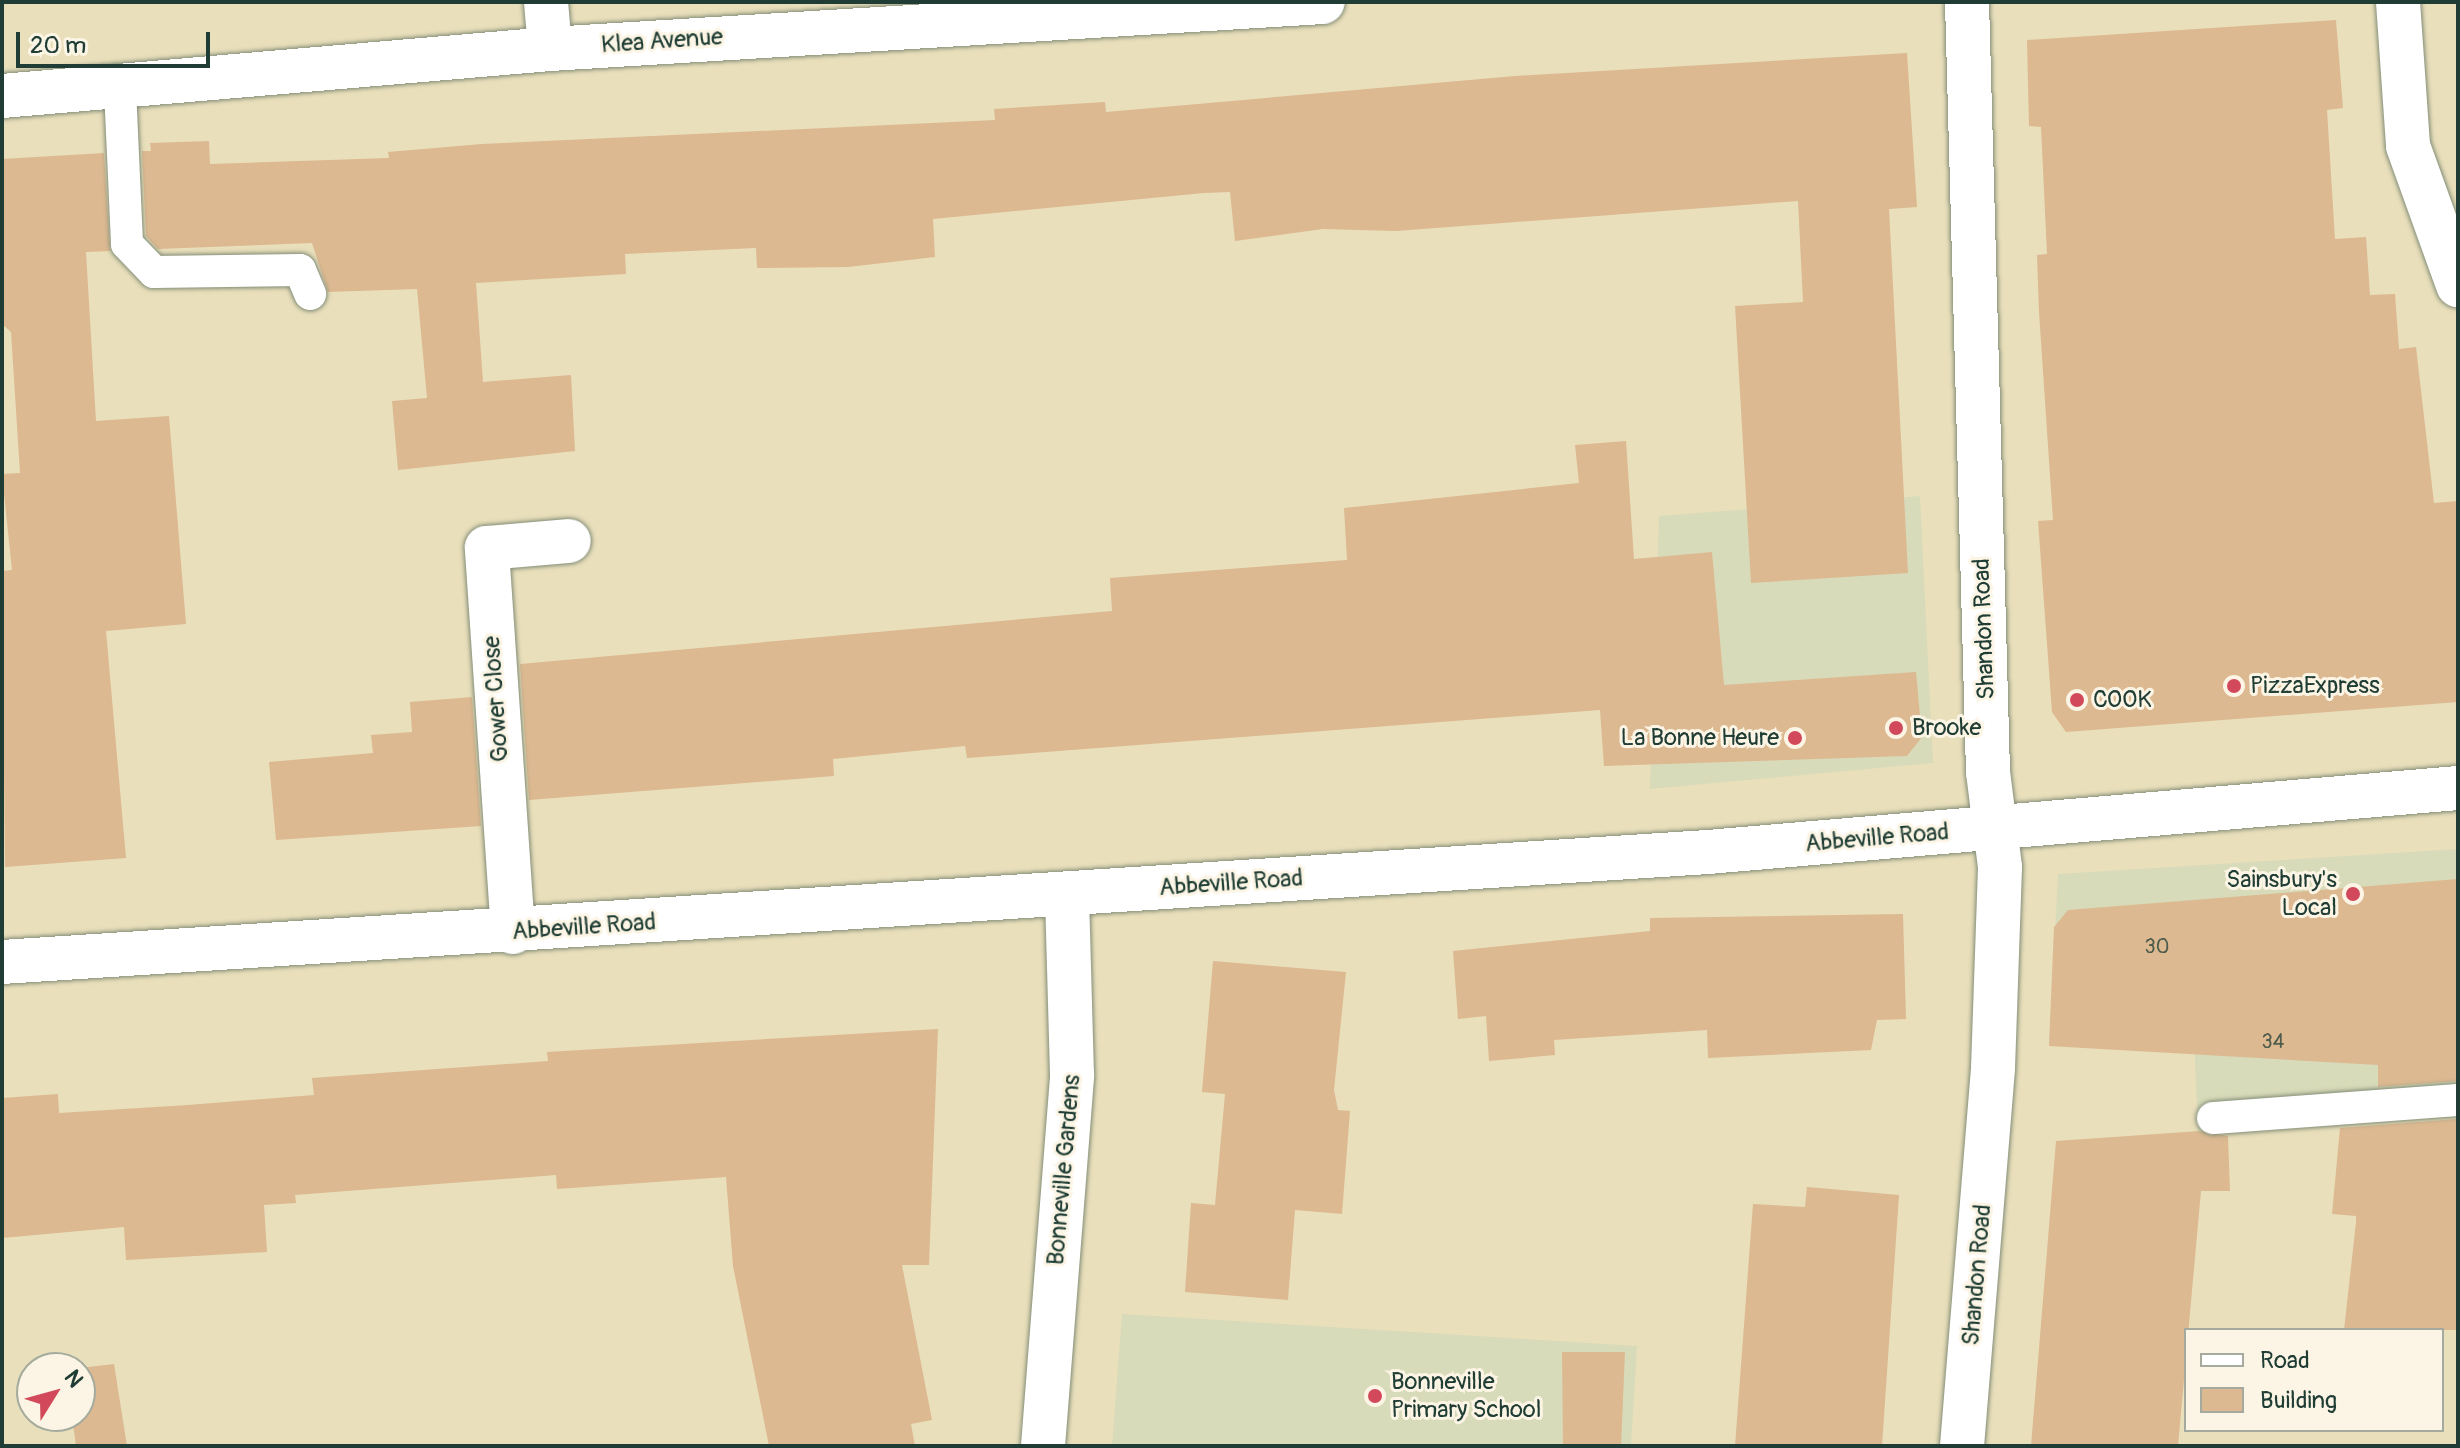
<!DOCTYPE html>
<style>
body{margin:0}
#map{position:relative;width:2460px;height:1448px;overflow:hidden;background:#e9dfbb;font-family:Pangolin,sans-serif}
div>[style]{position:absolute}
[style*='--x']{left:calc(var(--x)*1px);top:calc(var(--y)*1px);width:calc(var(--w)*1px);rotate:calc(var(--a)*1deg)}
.built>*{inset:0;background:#d8dbb9}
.building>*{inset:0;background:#dcb991}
.roads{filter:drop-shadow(0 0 2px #848e78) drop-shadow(0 0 2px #848e78)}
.service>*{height:32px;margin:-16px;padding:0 16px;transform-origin:16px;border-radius:16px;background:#fff}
.minor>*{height:44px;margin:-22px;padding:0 22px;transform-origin:22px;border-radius:22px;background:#fff}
.tertiary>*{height:44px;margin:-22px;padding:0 22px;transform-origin:22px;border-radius:22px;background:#fff}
.dots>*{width:22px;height:22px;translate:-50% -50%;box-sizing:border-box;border:4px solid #fcf5e5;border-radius:50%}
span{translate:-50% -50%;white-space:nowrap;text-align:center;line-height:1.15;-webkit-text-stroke:6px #fcf5e5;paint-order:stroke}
.number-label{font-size:20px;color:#4e5c4b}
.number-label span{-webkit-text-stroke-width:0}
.street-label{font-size:24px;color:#1f3d34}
.poi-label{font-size:24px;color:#1f3d34}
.left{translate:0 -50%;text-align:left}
.right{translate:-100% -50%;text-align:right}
.frame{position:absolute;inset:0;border:4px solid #1f3d34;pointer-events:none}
.legend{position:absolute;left:2184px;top:1328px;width:260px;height:104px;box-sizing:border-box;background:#fcf5e5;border:2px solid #a4ab9e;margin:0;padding:10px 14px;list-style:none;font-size:24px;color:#1f3d34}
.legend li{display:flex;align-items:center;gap:16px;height:40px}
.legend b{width:40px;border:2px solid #a4ab9e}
.north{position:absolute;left:16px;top:1352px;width:80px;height:80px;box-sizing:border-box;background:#fcf5e5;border:2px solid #a4ab9e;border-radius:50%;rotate:53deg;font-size:22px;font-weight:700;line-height:32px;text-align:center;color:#1f3d34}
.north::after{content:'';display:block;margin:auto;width:28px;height:36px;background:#d1495b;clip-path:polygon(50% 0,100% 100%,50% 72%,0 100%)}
.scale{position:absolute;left:16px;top:32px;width:194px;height:36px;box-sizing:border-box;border:4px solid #1f3d34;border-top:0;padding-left:10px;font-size:24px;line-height:28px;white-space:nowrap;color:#1f3d34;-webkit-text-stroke:6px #fcf5e5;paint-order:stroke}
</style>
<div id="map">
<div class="built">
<div style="clip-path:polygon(1920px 496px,1933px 763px,1650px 789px,1659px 516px)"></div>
<div style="clip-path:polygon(2458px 849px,2458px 1117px,2198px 1132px,2194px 1037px,2049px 1046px,2058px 874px)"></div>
<div style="clip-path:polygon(1122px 1314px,1637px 1346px,1631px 1446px,1112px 1446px)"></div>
</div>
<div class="building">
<div style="clip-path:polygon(2336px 20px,2343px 108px,2327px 110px,2335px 239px,2366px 237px,2370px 295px,2395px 294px,2399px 349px,2416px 347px,2434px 503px,2458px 501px,2458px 702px,2066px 732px,2052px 712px,2038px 521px,2053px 520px,2039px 312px,2037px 255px,2047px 254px,2041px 127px,2029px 126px,2027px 40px)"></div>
<div style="clip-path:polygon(1907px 53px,1917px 207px,1889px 209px,1908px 573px,1751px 583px,1735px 306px,1803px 302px,1798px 201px,1396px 231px,1323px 229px,1235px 241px,1230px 192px,1204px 193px,933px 219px,935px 257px,848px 267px,757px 268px,756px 248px,625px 254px,626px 274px,476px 283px,483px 382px,571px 375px,575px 451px,398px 470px,392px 401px,427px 398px,417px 289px,328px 292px,312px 243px,158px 249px,146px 236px,142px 151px,151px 151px,150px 143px,209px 141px,210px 164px,389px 158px,388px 152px,482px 144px,995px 120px,994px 109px,1105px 102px,1106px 112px,1515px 76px)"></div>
<div style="clip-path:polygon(104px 153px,110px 251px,86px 252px,96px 421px,169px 416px,186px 624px,106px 631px,126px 858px,5px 867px,2px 571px,12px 570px,2px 474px,20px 473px,11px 332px,2px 324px,2px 159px)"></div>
<div style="clip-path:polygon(1626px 441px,1634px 559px,1712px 552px,1724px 685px,1916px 672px,1922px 737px,1907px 756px,1604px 766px,1600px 710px,967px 758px,965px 746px,833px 759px,834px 776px,529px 800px,520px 664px,1112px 611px,1110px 578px,1347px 560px,1344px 508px,1579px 483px,1575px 445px)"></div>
<div style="clip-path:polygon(472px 697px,481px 826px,276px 840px,269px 762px,373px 753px,371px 735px,412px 732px,410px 702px)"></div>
<div style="clip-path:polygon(2458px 879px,2458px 1081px,2378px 1087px,2378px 1065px,2049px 1046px,2054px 927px,2068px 910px)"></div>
<div style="clip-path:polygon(1903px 914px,1906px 1019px,1877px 1020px,1871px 1050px,1708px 1058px,1707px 1030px,1554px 1040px,1555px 1055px,1489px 1061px,1486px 1016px,1458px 1019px,1453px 951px,1650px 931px,1650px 918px)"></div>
<div style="clip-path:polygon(1213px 961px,1346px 972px,1334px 1090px,1338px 1110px,1350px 1111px,1342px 1214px,1295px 1210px,1288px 1300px,1185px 1292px,1191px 1203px,1215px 1205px,1225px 1094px,1202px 1092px)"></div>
<div style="clip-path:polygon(938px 1029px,929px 1265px,902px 1265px,932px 1420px,911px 1424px,915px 1446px,769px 1446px,733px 1266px,726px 1177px,557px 1189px,556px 1175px,295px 1195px,296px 1203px,264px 1205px,267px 1252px,126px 1260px,124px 1227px,2px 1238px,2px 1098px,58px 1094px,59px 1113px,188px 1105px,314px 1095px,312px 1078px,548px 1061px,547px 1052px)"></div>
<div style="clip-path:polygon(2458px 1119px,2458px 1330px,2344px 1330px,2356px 1222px,2356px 1216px,2332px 1214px,2340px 1128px)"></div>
<div style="clip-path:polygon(2200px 1131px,2228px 1136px,2230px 1191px,2201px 1191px,2178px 1446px,2031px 1446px,2056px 1141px)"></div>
<div style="clip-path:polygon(1807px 1187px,1899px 1195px,1882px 1446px,1735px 1446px,1753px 1204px,1805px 1207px)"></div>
<div style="clip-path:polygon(1562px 1352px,1625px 1352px,1621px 1446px,1563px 1446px)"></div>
<div style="clip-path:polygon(114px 1364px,127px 1446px,76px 1446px,72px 1416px,80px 1416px,80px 1368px)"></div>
</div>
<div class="roads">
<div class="service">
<div style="--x:120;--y:89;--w:155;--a:87.4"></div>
<div style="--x:127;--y:244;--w:39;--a:46"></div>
<div style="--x:154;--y:272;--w:146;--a:-0.8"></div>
<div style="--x:300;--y:270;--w:26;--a:67"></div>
<div style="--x:2213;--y:1118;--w:246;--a:-4.2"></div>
</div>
<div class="minor">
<div style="--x:546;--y:2;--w:47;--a:85.1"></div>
<div style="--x:2398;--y:2;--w:144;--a:86"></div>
<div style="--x:2408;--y:146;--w:148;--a:70.2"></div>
<div style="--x:2;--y:96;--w:550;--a:-4.9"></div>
<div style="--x:550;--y:49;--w:774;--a:-3.48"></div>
<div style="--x:513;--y:932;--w:385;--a:-93.9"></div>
<div style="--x:487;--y:548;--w:82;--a:-4.9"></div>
<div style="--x:1043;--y:1446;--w:372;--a:-85.5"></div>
<div style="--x:1072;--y:1075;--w:181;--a:-91.6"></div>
<div style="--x:1962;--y:1446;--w:379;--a:-85.3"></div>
<div style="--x:1993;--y:1068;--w:201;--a:-88"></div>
<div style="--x:2000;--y:867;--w:96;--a:-97.2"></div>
<div style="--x:1988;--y:772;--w:770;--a:-91.56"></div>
</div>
<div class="tertiary">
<div style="--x:2;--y:962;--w:1710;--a:-3.69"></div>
<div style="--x:1708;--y:852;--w:753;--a:-4.88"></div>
</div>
</div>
<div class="dots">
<div style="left:2234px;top:686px;background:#d1495b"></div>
<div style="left:2077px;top:700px;background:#d1495b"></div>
<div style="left:1896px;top:728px;background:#d1495b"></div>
<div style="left:1795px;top:738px;background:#d1495b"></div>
<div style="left:2353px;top:894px;background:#d1495b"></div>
<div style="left:1375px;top:1396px;background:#d1495b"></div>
</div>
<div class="number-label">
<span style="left:2157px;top:946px">30</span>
<span style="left:2273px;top:1041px">34</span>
</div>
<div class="street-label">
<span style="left:662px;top:41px;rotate:-4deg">Klea Avenue</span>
<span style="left:1984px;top:629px;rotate:-92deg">Shandon Road</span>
<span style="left:496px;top:699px;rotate:-94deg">Gower Close</span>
<span style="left:1877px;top:838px;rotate:-5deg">Abbeville Road</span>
<span style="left:1231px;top:883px;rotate:-4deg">Abbeville Road</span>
<span style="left:584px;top:927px;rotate:-4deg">Abbeville Road</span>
<span style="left:1064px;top:1170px;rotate:-85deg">Bonneville Gardens</span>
<span style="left:1977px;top:1275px;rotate:-85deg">Shandon Road</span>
</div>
<div class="poi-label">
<span class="left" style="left:2250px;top:686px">PizzaExpress</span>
<span class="left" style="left:2093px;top:700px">COOK</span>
<span class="left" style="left:1912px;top:728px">Brooke</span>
<span class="right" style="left:1779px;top:738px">La Bonne Heure</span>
<span class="right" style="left:2337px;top:894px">Sainsbury's<br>Local</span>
<span class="left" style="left:1391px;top:1396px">Bonneville<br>Primary School</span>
</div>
<div class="frame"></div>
<ul class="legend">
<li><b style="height:10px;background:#fff"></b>Road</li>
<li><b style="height:22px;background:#dcb991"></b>Building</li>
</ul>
<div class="north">N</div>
<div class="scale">20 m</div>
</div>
